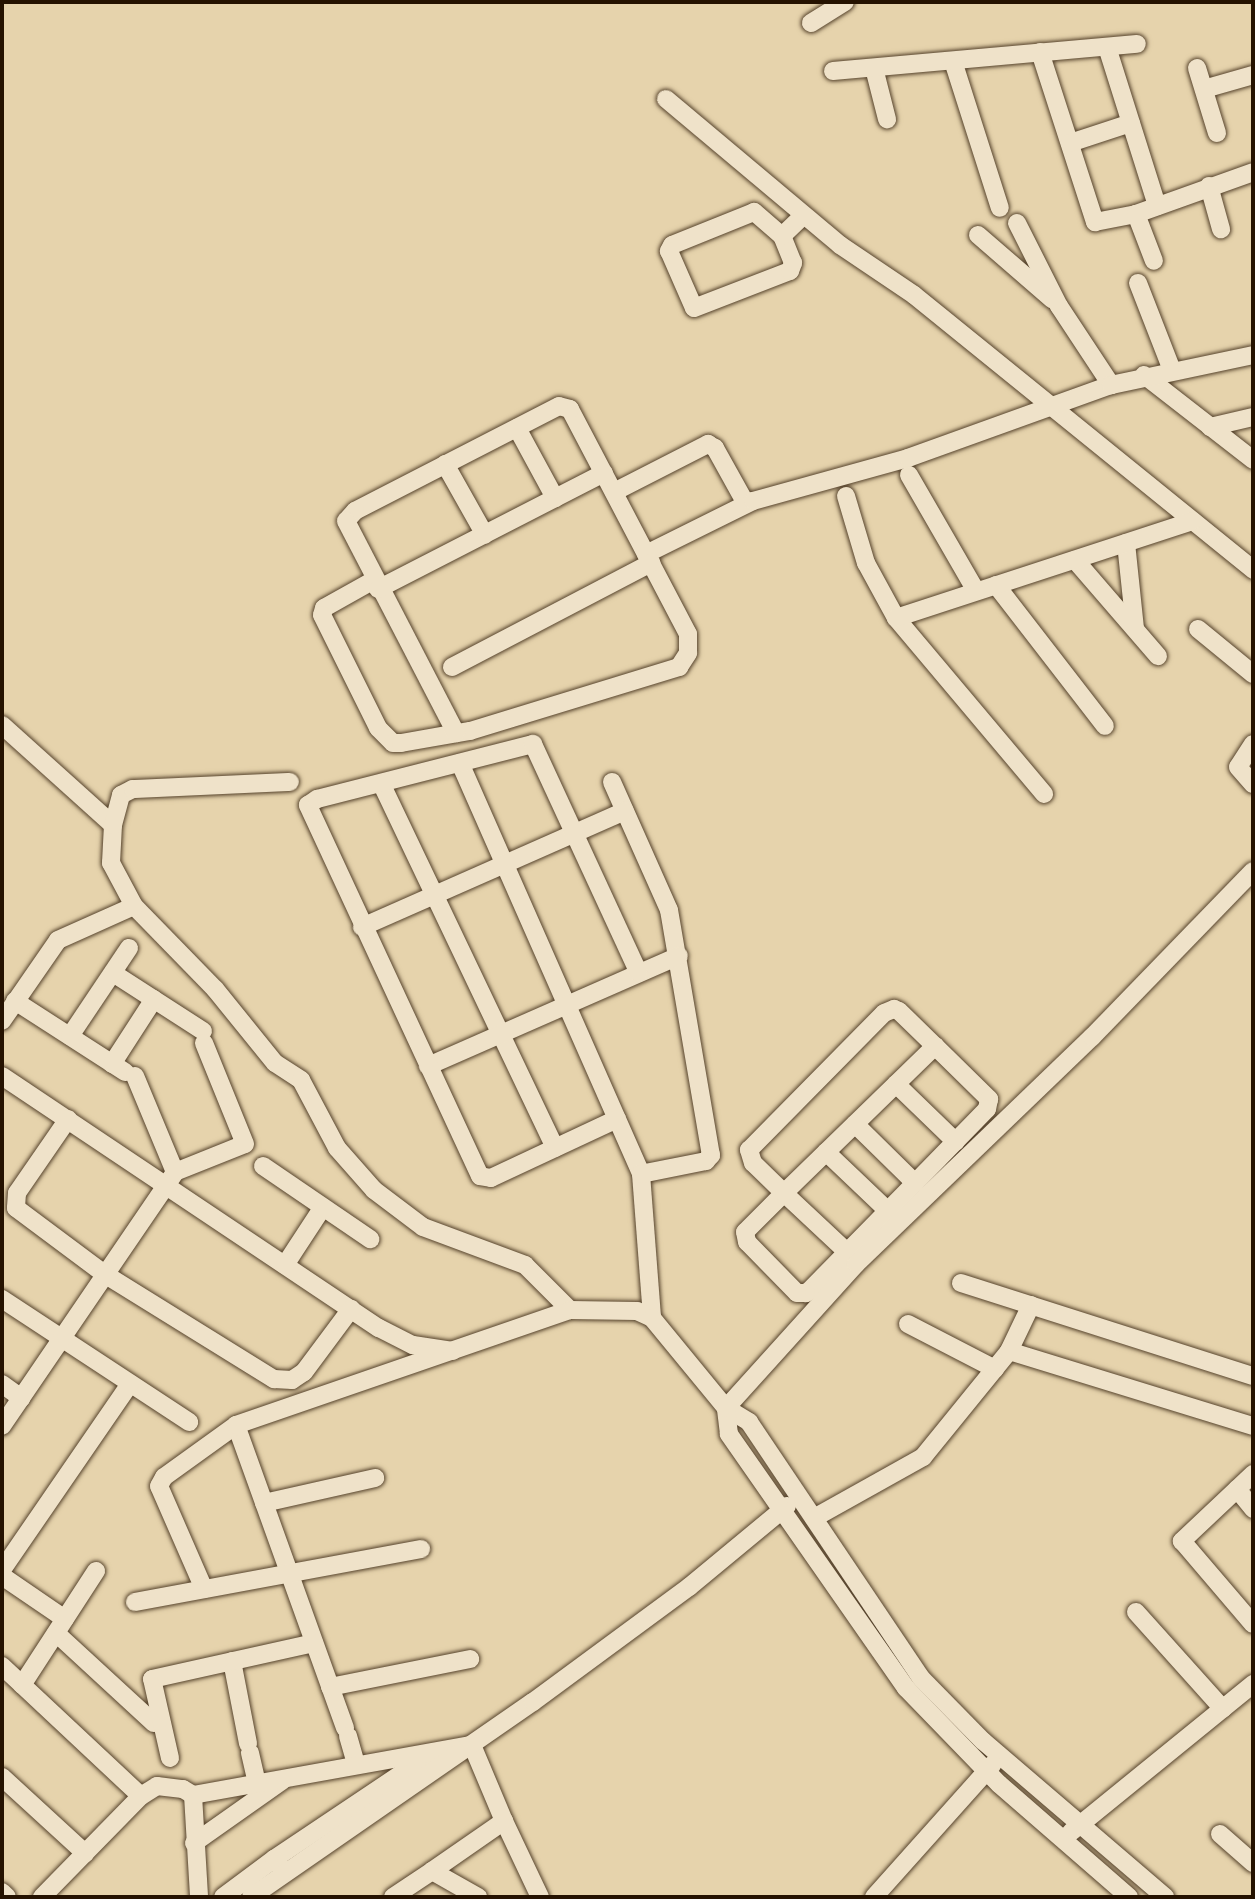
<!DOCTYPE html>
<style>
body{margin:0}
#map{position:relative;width:1255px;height:1899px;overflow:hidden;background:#e6d3ac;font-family:"IM FELL DW Pica",serif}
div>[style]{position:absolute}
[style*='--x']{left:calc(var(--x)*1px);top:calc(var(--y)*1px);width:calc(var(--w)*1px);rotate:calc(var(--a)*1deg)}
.roads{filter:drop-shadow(0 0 2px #55422b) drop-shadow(0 0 2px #55422b)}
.minor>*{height:18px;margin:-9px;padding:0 9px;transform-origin:9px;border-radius:9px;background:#efe2c9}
span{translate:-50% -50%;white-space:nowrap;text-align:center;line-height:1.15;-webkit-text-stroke:6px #efe2c9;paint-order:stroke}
.frame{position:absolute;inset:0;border:4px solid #251200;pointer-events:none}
</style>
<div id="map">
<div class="roads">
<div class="minor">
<div style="--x:811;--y:23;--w:40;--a:-32"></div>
<div style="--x:1107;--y:47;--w:167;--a:72.5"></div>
<div style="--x:1040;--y:52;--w:179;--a:72.1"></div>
<div style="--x:1095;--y:222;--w:42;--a:-11"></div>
<div style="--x:1136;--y:214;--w:124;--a:-19.7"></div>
<div style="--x:953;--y:61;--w:154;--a:72.3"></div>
<div style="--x:874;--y:68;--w:53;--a:75.7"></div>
<div style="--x:1197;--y:68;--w:68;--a:72.9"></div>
<div style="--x:833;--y:71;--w:305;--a:-5.1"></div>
<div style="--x:1204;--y:89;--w:51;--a:-15.9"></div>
<div style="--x:666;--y:99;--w:227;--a:40"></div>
<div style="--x:840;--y:245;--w:89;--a:34"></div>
<div style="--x:914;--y:295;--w:437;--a:39"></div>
<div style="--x:1070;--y:143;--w:64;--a:-18.2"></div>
<div style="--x:1209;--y:186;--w:45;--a:74.4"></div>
<div style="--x:1136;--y:214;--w:50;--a:69"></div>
<div style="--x:1017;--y:223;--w:93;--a:63.2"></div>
<div style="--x:1059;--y:306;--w:95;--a:56.6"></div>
<div style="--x:978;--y:235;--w:98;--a:40.9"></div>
<div style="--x:782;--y:236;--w:37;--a:-139"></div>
<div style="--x:754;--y:212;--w:88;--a:158.1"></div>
<div style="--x:672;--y:245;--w:7;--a:117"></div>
<div style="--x:669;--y:251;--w:62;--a:66.3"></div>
<div style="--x:694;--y:308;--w:103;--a:-21.1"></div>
<div style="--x:790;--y:271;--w:9;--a:-69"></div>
<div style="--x:793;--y:263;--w:29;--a:-112"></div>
<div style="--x:782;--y:236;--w:30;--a:-44"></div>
<div style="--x:1138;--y:283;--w:93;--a:68.7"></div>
<div style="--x:1144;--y:375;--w:138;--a:37.9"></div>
<div style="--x:1210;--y:427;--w:44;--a:-13.1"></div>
<div style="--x:517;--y:428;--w:80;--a:61.5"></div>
<div style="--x:445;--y:464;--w:81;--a:60.6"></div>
<div style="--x:909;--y:475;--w:134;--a:60"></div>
<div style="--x:614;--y:492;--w:106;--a:-27.1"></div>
<div style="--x:708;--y:444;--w:8;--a:30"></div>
<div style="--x:715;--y:448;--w:64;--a:61"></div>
<div style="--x:846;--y:496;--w:70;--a:73.4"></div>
<div style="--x:866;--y:563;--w:63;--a:61.4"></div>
<div style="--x:896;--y:618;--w:230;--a:49.9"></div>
<div style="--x:1126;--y:543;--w:86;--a:84"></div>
<div style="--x:646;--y:554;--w:119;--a:-26.4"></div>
<div style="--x:753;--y:501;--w:161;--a:-15.5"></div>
<div style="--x:908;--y:458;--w:216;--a:-19.8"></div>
<div style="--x:1111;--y:385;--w:145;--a:-11.9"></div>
<div style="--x:1075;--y:560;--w:127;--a:49.2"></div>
<div style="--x:374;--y:580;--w:57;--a:150.8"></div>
<div style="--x:324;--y:608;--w:7;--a:106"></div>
<div style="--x:322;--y:615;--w:126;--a:63.6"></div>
<div style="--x:378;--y:728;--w:21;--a:45"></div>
<div style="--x:393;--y:743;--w:8;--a:0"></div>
<div style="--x:401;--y:743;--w:70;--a:-9.9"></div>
<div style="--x:470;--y:731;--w:219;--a:-17"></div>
<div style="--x:679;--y:667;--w:17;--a:-57"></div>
<div style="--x:688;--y:653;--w:19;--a:-90"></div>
<div style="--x:688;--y:634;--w:254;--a:-117.7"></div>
<div style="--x:570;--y:409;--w:11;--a:-165"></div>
<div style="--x:559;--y:406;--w:229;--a:152.8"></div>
<div style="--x:355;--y:511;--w:13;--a:132"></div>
<div style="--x:346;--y:521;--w:239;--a:62.6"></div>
<div style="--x:996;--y:585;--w:178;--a:52.3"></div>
<div style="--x:378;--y:589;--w:254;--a:-27.2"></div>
<div style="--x:896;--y:618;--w:312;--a:-18.1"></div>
<div style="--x:1198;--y:629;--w:71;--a:39.3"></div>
<div style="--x:452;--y:667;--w:225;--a:-27.6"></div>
<div style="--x:2;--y:725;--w:149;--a:42"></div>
<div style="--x:1253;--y:744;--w:27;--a:123"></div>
<div style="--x:1238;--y:767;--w:23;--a:49"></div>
<div style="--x:460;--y:763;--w:449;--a:66.2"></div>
<div style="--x:641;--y:1174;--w:144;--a:85.6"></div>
<div style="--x:612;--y:782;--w:140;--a:66"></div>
<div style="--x:669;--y:910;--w:249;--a:80.3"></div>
<div style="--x:711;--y:1155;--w:8;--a:130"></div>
<div style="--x:706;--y:1161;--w:66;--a:168.7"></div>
<div style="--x:382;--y:785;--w:402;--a:64.5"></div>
<div style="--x:134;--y:906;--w:116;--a:45.7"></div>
<div style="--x:215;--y:989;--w:95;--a:51"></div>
<div style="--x:275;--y:1063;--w:31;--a:33"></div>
<div style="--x:301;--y:1080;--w:77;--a:62.1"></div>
<div style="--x:337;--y:1148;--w:56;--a:48.6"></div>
<div style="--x:374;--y:1190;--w:61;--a:37.1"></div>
<div style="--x:423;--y:1227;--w:109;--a:20.4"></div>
<div style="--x:525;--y:1265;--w:64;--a:45"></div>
<div style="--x:362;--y:927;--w:287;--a:-23.8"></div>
<div style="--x:113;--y:973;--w:107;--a:32.8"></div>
<div style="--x:15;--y:1001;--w:131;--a:32.8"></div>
<div style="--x:2;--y:1021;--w:98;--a:-55.3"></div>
<div style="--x:58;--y:940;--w:83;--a:-24.1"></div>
<div style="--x:134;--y:906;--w:49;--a:-118.1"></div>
<div style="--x:111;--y:863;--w:38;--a:-87"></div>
<div style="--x:113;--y:825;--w:31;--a:-75"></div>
<div style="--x:121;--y:795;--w:13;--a:-27"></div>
<div style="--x:133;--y:789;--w:157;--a:-2.6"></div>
<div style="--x:70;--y:1036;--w:106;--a:-56.2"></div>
<div style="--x:112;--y:1064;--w:77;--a:-57.1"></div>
<div style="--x:428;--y:1066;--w:274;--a:-23.7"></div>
<div style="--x:2;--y:1076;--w:453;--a:33.8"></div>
<div style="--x:379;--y:1328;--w:38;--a:27"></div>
<div style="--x:413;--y:1345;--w:40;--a:8.5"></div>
<div style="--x:135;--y:1076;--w:104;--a:67.4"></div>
<div style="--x:896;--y:1084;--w:83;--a:44"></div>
<div style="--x:68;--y:1119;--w:90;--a:124.6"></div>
<div style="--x:17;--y:1193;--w:15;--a:94"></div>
<div style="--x:16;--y:1208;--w:112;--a:36.7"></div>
<div style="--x:106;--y:1275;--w:198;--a:31.8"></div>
<div style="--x:274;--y:1379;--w:18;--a:3"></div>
<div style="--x:292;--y:1380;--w:14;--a:-34"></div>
<div style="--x:304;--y:1372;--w:79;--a:-53.3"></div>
<div style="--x:617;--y:1119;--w:139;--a:154.9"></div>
<div style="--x:491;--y:1178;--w:11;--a:-170"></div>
<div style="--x:480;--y:1176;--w:409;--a:-114.9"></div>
<div style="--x:308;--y:805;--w:11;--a:-34"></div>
<div style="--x:317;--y:799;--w:223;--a:-14.3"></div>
<div style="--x:533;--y:744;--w:252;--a:65.2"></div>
<div style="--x:855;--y:1124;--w:84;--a:44.5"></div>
<div style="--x:826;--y:1152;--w:86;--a:43.6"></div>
<div style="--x:263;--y:1166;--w:130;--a:34.3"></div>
<div style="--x:847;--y:1252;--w:86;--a:-136.9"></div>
<div style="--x:784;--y:1193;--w:43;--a:-135.9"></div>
<div style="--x:753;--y:1163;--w:14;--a:-107"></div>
<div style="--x:749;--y:1150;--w:192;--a:-45.4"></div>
<div style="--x:884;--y:1013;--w:11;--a:-22"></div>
<div style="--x:894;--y:1009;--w:5;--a:22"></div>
<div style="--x:899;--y:1011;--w:50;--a:44.2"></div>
<div style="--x:935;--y:1046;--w:76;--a:44.5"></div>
<div style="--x:989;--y:1099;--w:10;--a:101"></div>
<div style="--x:987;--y:1109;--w:103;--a:134.2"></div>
<div style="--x:915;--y:1183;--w:151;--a:134.5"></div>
<div style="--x:809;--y:1291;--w:4;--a:146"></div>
<div style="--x:806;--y:1293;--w:9;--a:180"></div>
<div style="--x:797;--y:1293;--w:71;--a:-134.4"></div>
<div style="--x:747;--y:1242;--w:10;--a:-101"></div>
<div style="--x:745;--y:1232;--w:55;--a:-45"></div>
<div style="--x:784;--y:1193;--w:211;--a:-44.2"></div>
<div style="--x:285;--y:1265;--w:69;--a:-56.8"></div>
<div style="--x:961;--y:1283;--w:306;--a:17.7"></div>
<div style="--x:2;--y:1299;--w:224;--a:33.3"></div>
<div style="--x:908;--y:1324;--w:98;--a:27.3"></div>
<div style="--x:1009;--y:1351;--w:51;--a:-64.4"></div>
<div style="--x:2;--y:1384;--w:24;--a:36"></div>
<div style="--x:236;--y:1425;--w:322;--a:70.2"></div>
<div style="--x:2;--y:1426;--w:307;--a:-55.7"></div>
<div style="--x:175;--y:1172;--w:75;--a:-21.8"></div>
<div style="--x:245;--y:1144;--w:109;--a:-112.1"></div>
<div style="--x:1253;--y:1474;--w:98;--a:136.7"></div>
<div style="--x:1182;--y:1541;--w:109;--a:49.5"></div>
<div style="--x:1237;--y:1489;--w:26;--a:51"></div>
<div style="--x:264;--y:1503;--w:114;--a:-12.7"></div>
<div style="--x:814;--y:1518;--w:125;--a:-29.2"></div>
<div style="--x:923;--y:1457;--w:136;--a:-50.9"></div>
<div style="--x:1009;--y:1351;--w:255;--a:17.1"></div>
<div style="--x:2;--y:1570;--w:226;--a:-55.5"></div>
<div style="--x:2;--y:1576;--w:76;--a:34.3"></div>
<div style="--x:204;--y:1589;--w:112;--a:-113.6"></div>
<div style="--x:159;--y:1486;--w:10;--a:-61"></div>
<div style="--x:164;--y:1477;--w:89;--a:-35.8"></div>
<div style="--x:236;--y:1425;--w:353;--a:-19"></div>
<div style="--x:570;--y:1310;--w:67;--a:0.9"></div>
<div style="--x:637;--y:1311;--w:17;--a:25"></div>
<div style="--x:652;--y:1318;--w:117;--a:50.6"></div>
<div style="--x:726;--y:1408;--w:27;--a:31"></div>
<div style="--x:749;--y:1422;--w:308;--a:56.1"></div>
<div style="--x:921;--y:1678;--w:88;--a:45.5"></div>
<div style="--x:983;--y:1741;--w:240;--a:40.6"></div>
<div style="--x:135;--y:1602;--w:291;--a:-10.5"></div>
<div style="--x:1136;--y:1612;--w:130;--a:48.1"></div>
<div style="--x:56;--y:1633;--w:133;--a:42.6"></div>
<div style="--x:232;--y:1661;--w:84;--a:79"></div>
<div style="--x:2;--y:1666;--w:190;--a:43.1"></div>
<div style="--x:22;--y:1685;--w:136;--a:-57"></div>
<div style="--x:330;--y:1687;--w:143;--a:-11.3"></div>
<div style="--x:348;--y:1736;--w:29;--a:74"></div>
<div style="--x:250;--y:1753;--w:31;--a:77"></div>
<div style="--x:170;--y:1758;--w:81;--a:-102.8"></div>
<div style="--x:152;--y:1679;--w:166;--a:-12.5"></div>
<div style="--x:2;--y:1777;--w:113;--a:42.5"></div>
<div style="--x:193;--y:1795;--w:102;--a:86.6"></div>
<div style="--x:1071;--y:1832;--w:235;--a:-39.1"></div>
<div style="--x:1220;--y:1834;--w:44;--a:41.3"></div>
<div style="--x:194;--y:1843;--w:108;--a:-35.2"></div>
<div style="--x:274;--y:1859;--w:185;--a:-33.8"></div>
<div style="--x:432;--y:1871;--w:88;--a:-34.8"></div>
<div style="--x:504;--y:1821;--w:84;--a:64.7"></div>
<div style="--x:2;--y:1892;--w:7;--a:45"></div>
<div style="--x:42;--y:1897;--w:141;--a:-45.6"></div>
<div style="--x:141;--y:1796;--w:19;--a:-32"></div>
<div style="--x:157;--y:1786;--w:26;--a:7"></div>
<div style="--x:183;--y:1789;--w:12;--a:31"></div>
<div style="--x:193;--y:1795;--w:283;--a:-10.2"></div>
<div style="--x:472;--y:1745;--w:82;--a:67.2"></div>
<div style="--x:223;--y:1897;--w:64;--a:-36.7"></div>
<div style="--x:274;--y:1859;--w:11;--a:49"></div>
<div style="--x:251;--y:1897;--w:343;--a:-34.7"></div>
<div style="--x:533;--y:1702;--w:194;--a:-36.4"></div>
<div style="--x:689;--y:1587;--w:127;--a:-39.6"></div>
<div style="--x:393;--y:1897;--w:47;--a:-33.7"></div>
<div style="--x:432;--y:1871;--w:53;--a:29.5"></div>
<div style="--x:874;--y:1897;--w:178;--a:-48.2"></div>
<div style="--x:1129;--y:1897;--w:172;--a:-139"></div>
<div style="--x:999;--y:1784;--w:134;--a:-134.1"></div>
<div style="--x:906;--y:1688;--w:310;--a:-124.9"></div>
<div style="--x:729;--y:1434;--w:26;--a:-97"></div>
<div style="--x:726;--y:1408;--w:194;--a:-47.9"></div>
<div style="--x:856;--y:1264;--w:327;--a:-43.9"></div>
<div style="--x:1092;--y:1037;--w:231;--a:-45.9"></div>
</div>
</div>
<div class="frame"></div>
</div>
